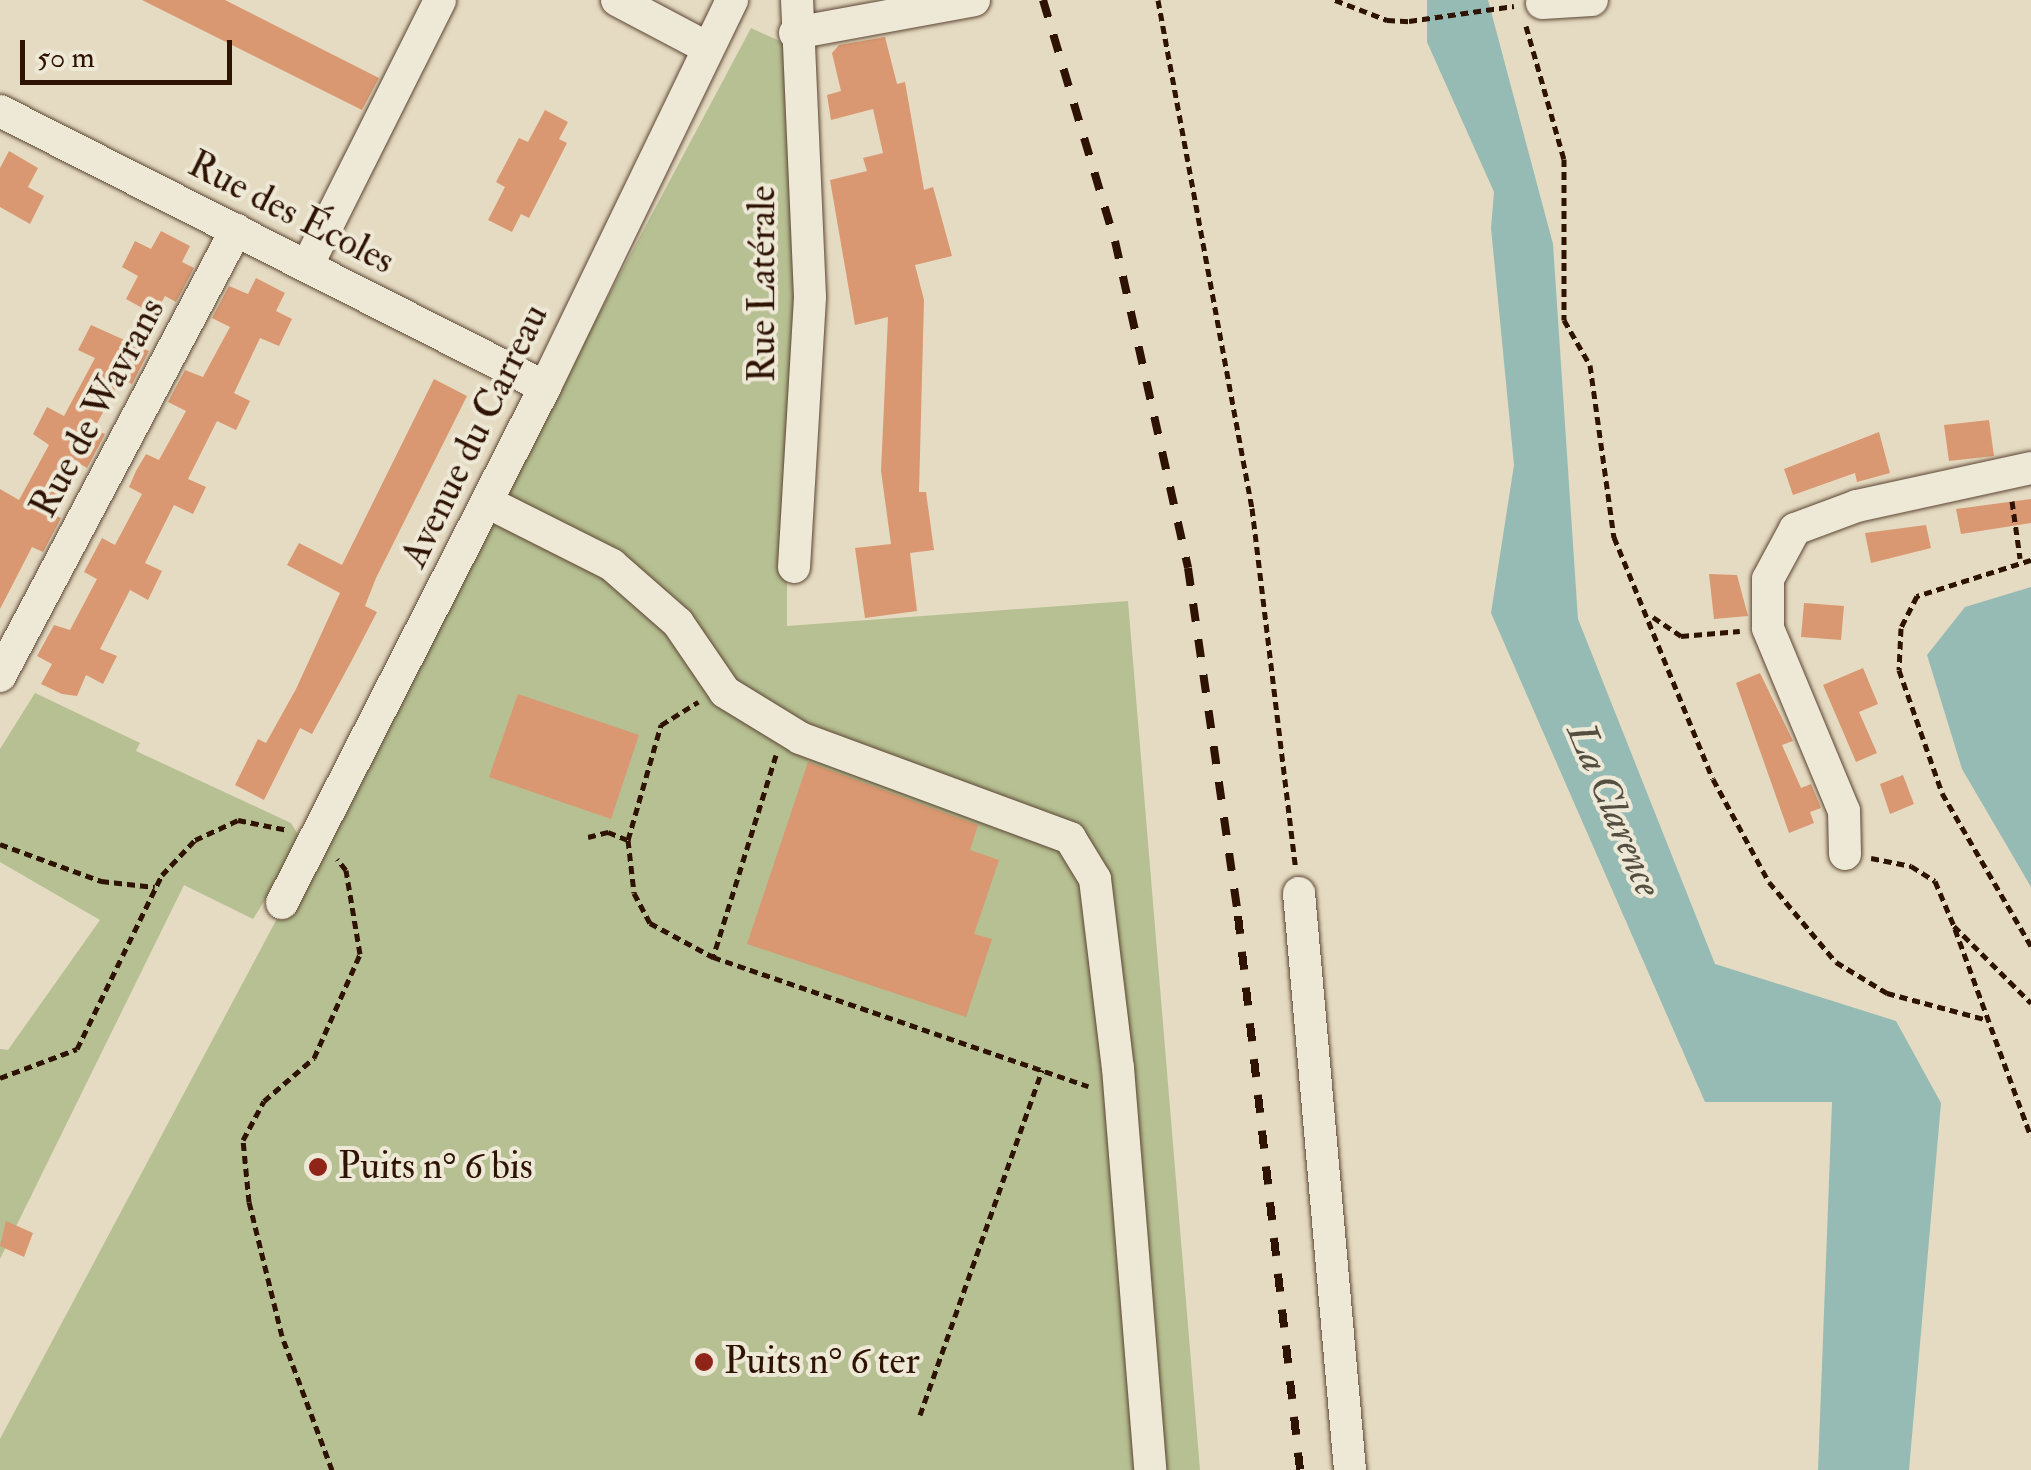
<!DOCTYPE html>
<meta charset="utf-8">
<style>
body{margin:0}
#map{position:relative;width:2031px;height:1470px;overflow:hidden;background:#e5dbc2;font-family:"IM FELL Double Pica",serif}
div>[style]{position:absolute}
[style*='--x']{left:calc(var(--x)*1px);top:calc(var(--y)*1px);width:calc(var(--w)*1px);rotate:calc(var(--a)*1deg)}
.green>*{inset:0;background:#b6c092}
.water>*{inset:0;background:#96bbb4}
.building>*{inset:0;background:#d99871}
.path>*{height:5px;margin-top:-2.5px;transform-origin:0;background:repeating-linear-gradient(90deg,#2f1302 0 8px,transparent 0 13px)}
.roads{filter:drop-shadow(0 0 2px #5c4532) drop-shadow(0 0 2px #5c4532)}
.minor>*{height:32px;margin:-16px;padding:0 16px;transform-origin:16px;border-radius:16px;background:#eee8d7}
.rail>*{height:8px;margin-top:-4px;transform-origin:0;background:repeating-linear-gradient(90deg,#2f1302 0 18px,transparent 0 36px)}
.dots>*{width:28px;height:28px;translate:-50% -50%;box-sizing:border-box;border:5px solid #eee8d7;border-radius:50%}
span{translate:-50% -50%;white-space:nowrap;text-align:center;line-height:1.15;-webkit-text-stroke:8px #eee8d7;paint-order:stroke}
.street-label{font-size:38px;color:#2f1302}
.poi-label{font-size:38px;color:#2f1302}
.left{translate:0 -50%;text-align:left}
.water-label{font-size:40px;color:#534e40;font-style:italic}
.scale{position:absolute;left:20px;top:40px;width:212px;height:45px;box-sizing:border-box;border:5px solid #2f1302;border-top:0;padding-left:12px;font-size:30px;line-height:35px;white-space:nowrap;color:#2f1302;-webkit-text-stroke:8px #eee8d7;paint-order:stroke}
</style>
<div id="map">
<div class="green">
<div style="clip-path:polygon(751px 28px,795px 48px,821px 293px,787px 570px,787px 626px,1128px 601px,1200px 1470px,0 1470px,0 1439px)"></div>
<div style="clip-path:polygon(35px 693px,140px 743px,136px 751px,291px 823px,302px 841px,253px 919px,184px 885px,0 1259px,0 1049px,8px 1050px,100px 920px,0 862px,0 749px)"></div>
</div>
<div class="water">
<div style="clip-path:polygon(1427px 0,1488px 0,1553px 244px,1578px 619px,1715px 964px,1896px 1021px,1941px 1103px,1909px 1470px,1818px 1470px,1832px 1102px,1705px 1102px,1491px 613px,1514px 465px,1491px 228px,1494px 192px,1427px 42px)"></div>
<div style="clip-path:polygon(2031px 587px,2031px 887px,1962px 769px,1927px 655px,1965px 607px)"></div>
</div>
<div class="building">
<div style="clip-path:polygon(142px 0,225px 0,379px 78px,362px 110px)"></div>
<div style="clip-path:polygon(885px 37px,897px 84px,905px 82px,924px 190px,933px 187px,952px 256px,915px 265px,924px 300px,919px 492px,926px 492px,934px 550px,910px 553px,917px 611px,865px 618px,855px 548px,891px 544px,881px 471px,888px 317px,855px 325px,830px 180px,867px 171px,863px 158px,883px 153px,873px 109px,831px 120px,827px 95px,841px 91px,832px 53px,839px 45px)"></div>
<div style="clip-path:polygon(545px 110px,568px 122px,559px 139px,567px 143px,529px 218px,521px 214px,512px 232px,488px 220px,505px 187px,496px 182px,519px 138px,528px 142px)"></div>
<div style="clip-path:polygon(9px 151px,38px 168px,28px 187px,44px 196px,30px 224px,0 207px,0 168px)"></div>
<div style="clip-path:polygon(161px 231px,190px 246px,182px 262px,194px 268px,176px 302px,165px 296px,155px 315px,126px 299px,138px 276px,122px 267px,135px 241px,151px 249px)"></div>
<div style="clip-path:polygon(256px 278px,285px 293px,276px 311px,292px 319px,279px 346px,260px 338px,234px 393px,250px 401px,236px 430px,217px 421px,188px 479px,206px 487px,193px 514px,174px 505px,145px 563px,162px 571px,148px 600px,130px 590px,100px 649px,117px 656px,103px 684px,86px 675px,77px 696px,62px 694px,41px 684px,52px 664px,37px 656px,54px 625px,70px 630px,97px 579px,84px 572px,102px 538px,115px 545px,142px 494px,129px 487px,136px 471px,146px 454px,159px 460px,186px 411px,168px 402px,185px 370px,203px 377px,217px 351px,230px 327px,212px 318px,229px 286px,248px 294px)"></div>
<div style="clip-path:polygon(91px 325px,149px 351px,132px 384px,121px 379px,94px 429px,105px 434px,87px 468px,77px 462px,50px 513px,61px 518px,43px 552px,32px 547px,0 609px,0 489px,19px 500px,49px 445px,33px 434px,47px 407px,64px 416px,95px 358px,78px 350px)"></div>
<div style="clip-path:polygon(434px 379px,467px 396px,376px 578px,365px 606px,377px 612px,352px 660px,312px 734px,300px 728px,264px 800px,235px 785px,258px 739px,266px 743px,296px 689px,340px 593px,287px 565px,299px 543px,342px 565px)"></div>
<div style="clip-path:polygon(1989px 420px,1994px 456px,1949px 461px,1944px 425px)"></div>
<div style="clip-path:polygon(1879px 432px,1890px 473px,1857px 482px,1855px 473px,1793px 495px,1784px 469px)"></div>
<div style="clip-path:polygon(2031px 499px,2031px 523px,1961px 534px,1956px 509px)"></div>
<div style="clip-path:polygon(1926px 525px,1931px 548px,1871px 563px,1865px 533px)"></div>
<div style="clip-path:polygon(1709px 574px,1737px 575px,1748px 616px,1714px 619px)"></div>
<div style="clip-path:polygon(1804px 603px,1844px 606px,1841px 640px,1801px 637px)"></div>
<div style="clip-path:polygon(1863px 668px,1878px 704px,1859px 712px,1877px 753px,1856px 762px,1823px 685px)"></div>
<div style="clip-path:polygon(1760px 673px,1793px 741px,1782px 745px,1801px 788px,1811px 784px,1821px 808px,1810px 812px,1814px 823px,1789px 833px,1736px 683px)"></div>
<div style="clip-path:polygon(518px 694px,639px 735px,611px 819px,489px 777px)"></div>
<div style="clip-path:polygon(808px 762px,978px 825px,970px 850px,999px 860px,974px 934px,992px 939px,966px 1017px,747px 944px)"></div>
<div style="clip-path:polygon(1903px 775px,1914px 804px,1890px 814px,1880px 784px)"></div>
<div style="clip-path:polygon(6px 1221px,33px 1233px,24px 1257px,0 1246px)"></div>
</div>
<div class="path">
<div style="--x:1158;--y:0;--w:517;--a:79.52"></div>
<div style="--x:1252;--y:508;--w:360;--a:83.1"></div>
<div style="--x:1335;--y:0;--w:56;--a:21"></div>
<div style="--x:1387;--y:20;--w:22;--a:3"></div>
<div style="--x:1409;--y:21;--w:106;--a:-8.1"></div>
<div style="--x:1526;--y:26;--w:138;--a:74.1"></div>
<div style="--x:1564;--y:159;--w:161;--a:90"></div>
<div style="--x:1564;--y:320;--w:52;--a:60"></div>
<div style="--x:1590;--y:365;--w:174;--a:82.1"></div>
<div style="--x:1614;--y:537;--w:261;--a:67.8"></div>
<div style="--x:1713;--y:779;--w:117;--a:61.5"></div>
<div style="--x:1769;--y:882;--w:104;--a:50.1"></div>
<div style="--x:1836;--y:962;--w:60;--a:31.3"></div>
<div style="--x:1887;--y:993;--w:105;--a:15"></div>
<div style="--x:2012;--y:501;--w:58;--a:82"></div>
<div style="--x:2031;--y:560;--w:120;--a:162.5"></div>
<div style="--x:1917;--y:596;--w:36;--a:117"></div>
<div style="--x:1901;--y:628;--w:42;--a:92.7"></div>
<div style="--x:1899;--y:670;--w:130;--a:70.7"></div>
<div style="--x:1942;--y:793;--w:177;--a:59.8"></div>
<div style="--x:1653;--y:617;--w:34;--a:34"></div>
<div style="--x:1681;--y:636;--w:59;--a:-4.8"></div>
<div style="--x:776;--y:755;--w:212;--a:107.3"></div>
<div style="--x:713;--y:957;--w:397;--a:19"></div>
<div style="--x:588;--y:837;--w:21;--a:-14"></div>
<div style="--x:608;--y:832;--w:22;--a:22"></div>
<div style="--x:628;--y:840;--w:53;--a:83.5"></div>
<div style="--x:634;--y:893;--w:34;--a:62"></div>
<div style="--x:650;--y:923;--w:72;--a:28.4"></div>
<div style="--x:628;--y:840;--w:120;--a:-74"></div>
<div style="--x:661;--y:725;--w:44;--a:-31.9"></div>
<div style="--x:0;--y:844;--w:108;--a:20.1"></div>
<div style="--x:101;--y:881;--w:54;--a:6.3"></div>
<div style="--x:1871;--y:858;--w:41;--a:11.3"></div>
<div style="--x:1911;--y:866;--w:28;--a:32"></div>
<div style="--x:1935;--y:881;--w:49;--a:67.1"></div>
<div style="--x:1954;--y:926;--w:109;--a:45"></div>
<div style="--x:1955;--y:929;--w:221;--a:69.9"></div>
<div style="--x:0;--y:1078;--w:82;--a:-20.6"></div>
<div style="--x:77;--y:1049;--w:194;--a:-64"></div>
<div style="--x:162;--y:875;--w:48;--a:-46.7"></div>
<div style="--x:195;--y:840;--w:47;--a:-24.9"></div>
<div style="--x:238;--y:820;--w:51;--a:11.3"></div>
<div style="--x:920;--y:1415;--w:366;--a:-70.5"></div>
<div style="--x:332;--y:1470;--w:143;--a:-110.5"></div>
<div style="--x:282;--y:1336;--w:138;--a:-103.8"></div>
<div style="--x:249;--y:1202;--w:62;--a:-95.5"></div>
<div style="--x:243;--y:1140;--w:44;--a:-61.7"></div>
<div style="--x:264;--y:1101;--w:66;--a:-40.7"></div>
<div style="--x:314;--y:1058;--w:114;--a:-66.1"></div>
<div style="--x:360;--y:954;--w:85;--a:-99.5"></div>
<div style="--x:346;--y:870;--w:14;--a:-129"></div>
</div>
<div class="roads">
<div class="minor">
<div style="--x:617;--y:0;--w:103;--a:27.8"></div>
<div style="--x:1542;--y:3;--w:50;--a:-3.4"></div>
<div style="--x:795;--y:33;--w:182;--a:-10.4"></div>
<div style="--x:0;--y:111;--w:611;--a:26.86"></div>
<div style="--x:307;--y:266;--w:297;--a:-63.4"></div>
<div style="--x:487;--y:502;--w:140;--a:26.7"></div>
<div style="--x:612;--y:565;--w:88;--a:41.3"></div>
<div style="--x:678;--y:623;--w:83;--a:55.7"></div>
<div style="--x:725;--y:692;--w:88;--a:31.5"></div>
<div style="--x:800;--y:738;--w:288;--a:20.3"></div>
<div style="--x:1070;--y:838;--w:48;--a:58.6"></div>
<div style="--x:1095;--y:879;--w:190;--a:83.1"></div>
<div style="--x:1118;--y:1068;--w:403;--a:85.4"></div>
<div style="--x:794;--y:567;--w:270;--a:-86.6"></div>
<div style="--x:810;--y:297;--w:297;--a:-92.5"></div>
<div style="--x:0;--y:676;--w:505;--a:-62.11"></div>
<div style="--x:1845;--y:854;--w:43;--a:-91.3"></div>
<div style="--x:1844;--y:811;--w:198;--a:-112.6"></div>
<div style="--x:1768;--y:628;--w:49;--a:-90"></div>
<div style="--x:1768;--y:579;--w:57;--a:-61.6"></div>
<div style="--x:1795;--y:529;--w:66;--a:-20.4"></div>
<div style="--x:1857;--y:506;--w:178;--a:-12.3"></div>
<div style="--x:1299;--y:893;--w:579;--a:84.95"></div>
<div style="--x:282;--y:903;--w:579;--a:-62.99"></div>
<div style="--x:545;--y:387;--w:430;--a:-64.2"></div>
</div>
</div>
<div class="rail">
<div style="--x:1043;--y:0;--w:252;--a:73.4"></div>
<div style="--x:1115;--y:241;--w:335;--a:77.4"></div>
<div style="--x:1188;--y:568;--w:352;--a:81.8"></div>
<div style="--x:1238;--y:916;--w:557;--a:83.61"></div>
</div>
<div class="dots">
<div style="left:318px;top:1167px;background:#8f2418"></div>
<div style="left:704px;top:1362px;background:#8f2418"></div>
</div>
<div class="street-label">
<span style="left:291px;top:213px;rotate:27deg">Rue des Écoles</span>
<span style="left:763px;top:284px;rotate:-90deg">Rue Latérale</span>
<span style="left:98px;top:408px;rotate:-62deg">Rue de Wavrans</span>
<span style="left:475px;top:436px;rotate:-64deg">Avenue du Carreau</span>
</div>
<div class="poi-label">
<span class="left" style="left:338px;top:1167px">Puits n° 6 bis</span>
<span class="left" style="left:724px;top:1362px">Puits n° 6 ter</span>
</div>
<div class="water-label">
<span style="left:1614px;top:810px;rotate:67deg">La Clarence</span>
</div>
<div class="scale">50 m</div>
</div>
